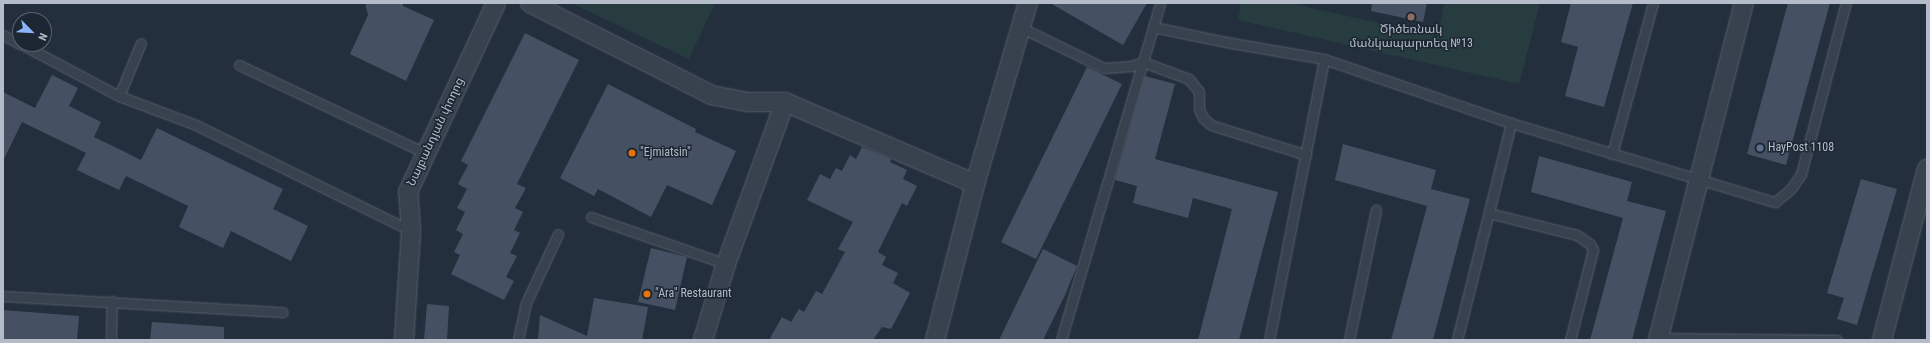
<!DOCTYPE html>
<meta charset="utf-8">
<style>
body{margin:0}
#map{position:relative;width:1930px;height:343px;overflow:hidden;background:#242f3e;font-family:"Roboto Condensed","Noto Sans Armenian",sans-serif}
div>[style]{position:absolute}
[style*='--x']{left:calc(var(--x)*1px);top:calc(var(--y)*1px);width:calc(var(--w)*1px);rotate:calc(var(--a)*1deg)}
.green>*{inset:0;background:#263c3f}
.building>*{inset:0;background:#455162}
.roads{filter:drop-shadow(0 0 1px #565f6c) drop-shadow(0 0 1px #565f6c)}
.service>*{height:9px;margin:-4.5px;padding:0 4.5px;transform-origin:4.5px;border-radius:4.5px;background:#38414e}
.minor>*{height:18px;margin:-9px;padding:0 9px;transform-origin:9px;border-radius:9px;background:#38414e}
.dots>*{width:11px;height:11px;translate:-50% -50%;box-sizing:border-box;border:2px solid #1d2633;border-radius:50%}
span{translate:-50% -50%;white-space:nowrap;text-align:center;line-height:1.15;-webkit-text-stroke:3px #1d2633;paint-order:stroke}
.poi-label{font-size:12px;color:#b4bcc9}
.left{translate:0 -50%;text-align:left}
.street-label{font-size:12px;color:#b4bcc9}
.frame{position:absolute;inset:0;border:4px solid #b4bcc9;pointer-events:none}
.north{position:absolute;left:12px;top:12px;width:40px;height:40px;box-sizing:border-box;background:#1d2633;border:1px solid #59626f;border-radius:50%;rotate:114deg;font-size:11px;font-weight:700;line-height:16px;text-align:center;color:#b4bcc9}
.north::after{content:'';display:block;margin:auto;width:14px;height:18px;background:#8ab4f8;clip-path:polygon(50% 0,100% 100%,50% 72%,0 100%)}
</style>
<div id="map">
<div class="green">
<div style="clip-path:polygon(571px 3px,715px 3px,689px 59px)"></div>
<div style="clip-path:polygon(1241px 3px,1288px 3px,1438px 36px,1444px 3px,1540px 3px,1519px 84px,1238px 20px)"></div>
</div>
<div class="building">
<div style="clip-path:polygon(365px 3px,403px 3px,403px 6px,434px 20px,406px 81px,350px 54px,368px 15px)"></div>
<div style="clip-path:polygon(1050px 3px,1147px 3px,1123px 45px)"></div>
<div style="clip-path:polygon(1372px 3px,1427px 3px,1423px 22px,1371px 11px)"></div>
<div style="clip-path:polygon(1571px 3px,1633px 3px,1604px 107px,1565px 96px,1578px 47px,1561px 42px)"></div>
<div style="clip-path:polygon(1788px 3px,1830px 3px,1786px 165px,1747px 154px)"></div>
<div style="clip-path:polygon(525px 33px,579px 60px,517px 184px,526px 188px,515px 208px,523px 212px,514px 230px,520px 233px,510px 253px,517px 256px,506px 277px,514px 281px,504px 300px,451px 274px,460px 255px,454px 252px,463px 234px,456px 230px,465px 212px,457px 208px,467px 189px,458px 184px,468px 165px,461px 161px)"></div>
<div style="clip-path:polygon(1087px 67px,1122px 84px,1036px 259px,1001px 242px)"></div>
<div style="clip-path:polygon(52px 75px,78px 88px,69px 106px,101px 122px,94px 137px,117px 148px,141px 160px,157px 128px,283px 189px,273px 209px,308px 226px,291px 261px,231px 231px,223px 248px,179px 227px,188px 206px,126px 176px,119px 190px,77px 170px,86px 153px,22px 122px,3px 161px,3px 92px,35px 108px)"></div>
<div style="clip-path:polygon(1145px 76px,1175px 84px,1155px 159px,1278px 192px,1239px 340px,1198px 340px,1232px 209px,1193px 198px,1188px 218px,1133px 203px,1137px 186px,1115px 180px)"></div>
<div style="clip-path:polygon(608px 84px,696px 129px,695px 132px,736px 151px,712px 205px,667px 185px,651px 217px,598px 189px,594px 196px,560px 178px)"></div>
<div style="clip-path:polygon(1343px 144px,1436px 170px,1431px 189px,1470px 199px,1433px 340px,1391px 340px,1427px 206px,1335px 180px)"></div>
<div style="clip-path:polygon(862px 147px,891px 159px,890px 162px,907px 170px,903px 179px,917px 186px,907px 206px,902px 203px,878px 252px,886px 257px,882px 265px,898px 273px,893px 283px,910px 293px,891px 329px,882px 327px,873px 340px,769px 340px,782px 317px,791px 322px,799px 309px,804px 312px,816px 291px,822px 294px,845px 252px,838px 249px,853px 222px,807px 200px,820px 174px,830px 179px,836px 168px,842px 171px,850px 155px,856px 159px)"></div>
<div style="clip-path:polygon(1539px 156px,1632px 182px,1627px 201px,1666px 211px,1632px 340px,1590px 340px,1623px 218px,1531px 192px)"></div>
<div style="clip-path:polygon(1861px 179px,1897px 189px,1857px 325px,1837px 319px,1844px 298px,1827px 293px)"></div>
<div style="clip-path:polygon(651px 248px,687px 257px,675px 310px,638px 302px)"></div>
<div style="clip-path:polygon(1043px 249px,1077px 266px,1065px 295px,1043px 340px,999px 340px)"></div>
<div style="clip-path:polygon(594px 298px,648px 307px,642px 340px,538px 340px,540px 315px,587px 336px)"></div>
<div style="clip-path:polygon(427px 304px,449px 306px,447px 340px,424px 340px)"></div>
<div style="clip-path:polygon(3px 310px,79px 316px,77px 340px,3px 340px)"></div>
<div style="clip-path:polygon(152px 322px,224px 327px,224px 340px,150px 340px)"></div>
</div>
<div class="roads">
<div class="service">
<div style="--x:1020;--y:27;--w:93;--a:26"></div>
<div style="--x:1104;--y:68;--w:27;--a:-4"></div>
<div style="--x:1131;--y:66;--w:13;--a:-18"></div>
<div style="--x:1143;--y:62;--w:49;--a:20.3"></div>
<div style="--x:1189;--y:79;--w:16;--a:52"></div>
<div style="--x:1199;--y:92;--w:17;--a:90"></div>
<div style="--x:1199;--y:109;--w:10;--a:66"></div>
<div style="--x:1203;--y:118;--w:11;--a:41"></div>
<div style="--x:1211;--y:125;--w:100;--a:17.5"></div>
<div style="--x:1153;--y:27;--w:75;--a:11.6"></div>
<div style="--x:1226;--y:42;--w:99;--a:9.8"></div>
<div style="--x:1324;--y:59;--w:198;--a:18.9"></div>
<div style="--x:1511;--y:123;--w:276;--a:16.7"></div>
<div style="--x:1775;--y:202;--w:19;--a:-39"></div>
<div style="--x:1790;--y:190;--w:19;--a:-55"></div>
<div style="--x:1801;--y:174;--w:177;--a:-75.3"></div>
<div style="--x:3;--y:35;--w:19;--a:28"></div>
<div style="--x:21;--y:44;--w:111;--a:28"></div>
<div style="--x:119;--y:96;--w:82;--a:20.6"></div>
<div style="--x:196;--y:125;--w:240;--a:26.2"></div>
<div style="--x:239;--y:65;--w:206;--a:25.3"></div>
<div style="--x:119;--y:96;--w:57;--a:-67.5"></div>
<div style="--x:1612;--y:154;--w:156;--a:-74.8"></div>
<div style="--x:1489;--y:213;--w:91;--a:14"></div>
<div style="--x:1577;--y:235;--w:16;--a:35"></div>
<div style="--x:1590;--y:244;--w:7;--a:63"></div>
<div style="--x:1593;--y:250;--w:93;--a:104.3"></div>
<div style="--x:591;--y:217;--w:143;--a:19.2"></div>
<div style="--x:3;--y:296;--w:280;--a:3.3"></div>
<div style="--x:1658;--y:338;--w:179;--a:0.6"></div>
<div style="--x:111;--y:340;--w:39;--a:-89"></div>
<div style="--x:518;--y:340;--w:38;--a:-78"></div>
<div style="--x:526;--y:303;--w:76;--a:-65.1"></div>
<div style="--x:1061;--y:340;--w:351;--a:-73.6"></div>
<div style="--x:1269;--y:340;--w:286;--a:-78.9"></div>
<div style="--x:1349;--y:340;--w:133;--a:-78.3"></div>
<div style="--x:1457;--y:340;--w:224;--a:-76"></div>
</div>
<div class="minor">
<div style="--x:530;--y:3;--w:203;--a:26.9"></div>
<div style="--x:711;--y:95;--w:38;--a:11"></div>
<div style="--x:748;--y:102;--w:37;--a:0"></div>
<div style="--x:785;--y:102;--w:207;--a:23.3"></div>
<div style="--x:404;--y:340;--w:109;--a:-86.3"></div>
<div style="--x:411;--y:231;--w:39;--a:-94"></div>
<div style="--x:408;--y:192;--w:208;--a:-65"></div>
<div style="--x:703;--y:340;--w:79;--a:-73.2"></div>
<div style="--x:726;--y:264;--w:172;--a:-70"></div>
<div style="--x:935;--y:340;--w:161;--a:-75.6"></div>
<div style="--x:975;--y:184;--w:189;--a:-73.7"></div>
<div style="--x:1658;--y:340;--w:348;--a:-75.7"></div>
<div style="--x:1882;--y:340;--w:177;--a:-75.3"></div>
</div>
</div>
<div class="dots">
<div style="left:1411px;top:17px;background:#8d6e63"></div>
<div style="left:1760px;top:148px;background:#5c6f8a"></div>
<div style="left:632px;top:153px;background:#e8710a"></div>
<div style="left:647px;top:294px;background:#e8710a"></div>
</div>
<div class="poi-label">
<span style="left:1411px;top:37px">Ծիծեռնակ<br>մանկապարտեզ №13</span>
<span class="left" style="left:1768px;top:148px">HayPost 1108</span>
<span class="left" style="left:640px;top:153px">"Ejmiatsin"</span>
<span class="left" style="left:655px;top:294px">"Ara" Restaurant</span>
</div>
<div class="street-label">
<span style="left:436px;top:132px;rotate:-65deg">Նալբանդյան փողոց</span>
</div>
<div class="frame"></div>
<div class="north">N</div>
</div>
